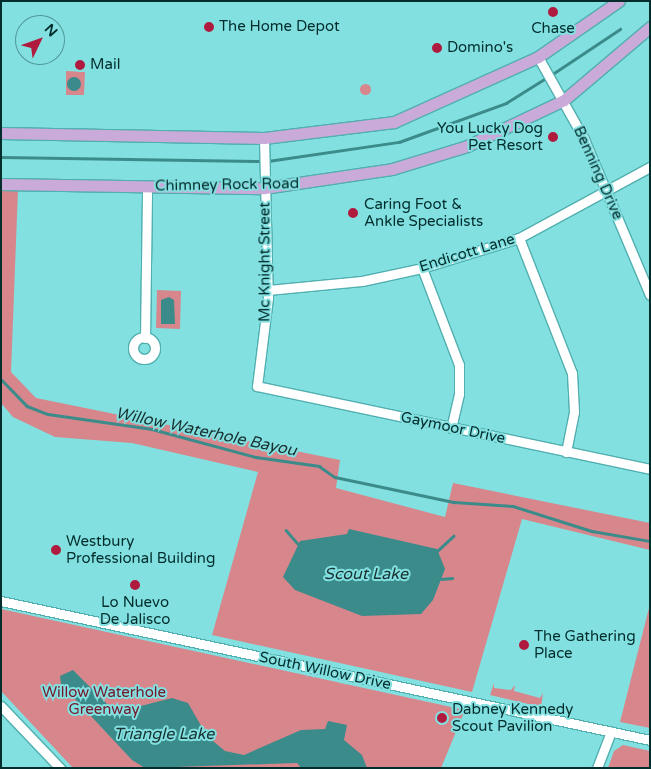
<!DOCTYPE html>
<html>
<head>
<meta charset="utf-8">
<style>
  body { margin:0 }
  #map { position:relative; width:651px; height:769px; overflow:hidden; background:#83e0e0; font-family:"Varela Round",sans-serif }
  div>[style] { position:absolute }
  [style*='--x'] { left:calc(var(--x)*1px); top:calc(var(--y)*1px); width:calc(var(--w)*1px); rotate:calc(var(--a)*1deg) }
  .green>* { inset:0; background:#d7868c }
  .round { border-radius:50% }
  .water>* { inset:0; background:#3c8b8b }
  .stream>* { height:2.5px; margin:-1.25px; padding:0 1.25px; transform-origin:1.25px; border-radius:1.25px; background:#3c8b8b }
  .roads { filter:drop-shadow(1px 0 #51afaf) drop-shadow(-1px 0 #51afaf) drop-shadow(0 1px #51afaf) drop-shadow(0 -1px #51afaf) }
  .minor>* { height:9px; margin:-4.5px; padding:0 4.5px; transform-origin:4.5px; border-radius:4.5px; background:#fff }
  .minor>.ring { margin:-4.5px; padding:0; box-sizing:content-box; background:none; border:9px solid #fff; border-radius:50% }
  .major>* { height:11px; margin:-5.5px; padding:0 5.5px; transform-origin:5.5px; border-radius:5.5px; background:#caaad8 }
  .dots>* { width:14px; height:14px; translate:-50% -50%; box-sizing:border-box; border:2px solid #83e0e0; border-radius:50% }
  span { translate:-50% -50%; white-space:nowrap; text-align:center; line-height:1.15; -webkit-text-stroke:4px #83e0e0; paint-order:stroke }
  .poi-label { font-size:15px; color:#022d2d }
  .left { translate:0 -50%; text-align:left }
  .right { translate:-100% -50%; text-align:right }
  .street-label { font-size:15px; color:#022d2d }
  .park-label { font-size:15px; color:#731629 }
  .water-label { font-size:16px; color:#183131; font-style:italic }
  .frame { position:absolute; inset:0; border:2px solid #022d2d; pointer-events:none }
  .north { position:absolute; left:15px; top:15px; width:50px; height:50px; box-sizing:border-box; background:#83e0e0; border:1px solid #4f9898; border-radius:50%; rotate:48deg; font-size:14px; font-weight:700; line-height:20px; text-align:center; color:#022d2d }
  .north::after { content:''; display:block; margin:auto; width:18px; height:22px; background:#af1b3e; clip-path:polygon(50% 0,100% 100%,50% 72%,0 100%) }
</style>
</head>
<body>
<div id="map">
  <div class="green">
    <div style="clip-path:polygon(66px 71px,85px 72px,84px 95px,66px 95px)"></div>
    <div class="round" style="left:359.5px;top:83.5px;width:11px;height:11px"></div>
    <div style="clip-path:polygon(1px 190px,18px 190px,11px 372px,36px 398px,340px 460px,336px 488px,445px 517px,453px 483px,650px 523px,650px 550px,522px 519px,472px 692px,212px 635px,258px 472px,132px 443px,55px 437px,13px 417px,1px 403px)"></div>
    <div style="clip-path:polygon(157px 290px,181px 291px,180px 329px,156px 328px)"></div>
    <div style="clip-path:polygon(650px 604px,650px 728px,620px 722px)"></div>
    <div style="clip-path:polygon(1px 609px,465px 710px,441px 768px,73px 768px,1px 691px)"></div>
    <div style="clip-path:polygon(494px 683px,494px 688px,511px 690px,515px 685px,514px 691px,540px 698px,543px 693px,541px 707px,490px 695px)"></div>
    <div style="clip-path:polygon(623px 745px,650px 751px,650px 768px,608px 768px,614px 751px)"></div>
  </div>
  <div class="water">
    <div class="round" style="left:67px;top:77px;width:14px;height:14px"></div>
    <div style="clip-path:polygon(169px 297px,174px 300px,175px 324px,161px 324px,161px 300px)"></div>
    <div style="clip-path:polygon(349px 529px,437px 549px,445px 569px,433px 600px,421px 614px,362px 616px,295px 590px,283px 577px,300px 541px,347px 534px)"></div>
    <div style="clip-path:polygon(73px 670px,108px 705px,125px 710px,172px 698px,188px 703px,207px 736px,225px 751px,244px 755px,301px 730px,325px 729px,328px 721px,347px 725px,344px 740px,362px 755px,367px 768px,301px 768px,297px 763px,145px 768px,132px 760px,61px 684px,60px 676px)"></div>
  </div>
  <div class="stream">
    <div style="--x:551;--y:75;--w:83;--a:-33.7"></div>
    <div style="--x:1;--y:157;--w:261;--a:0.9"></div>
    <div style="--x:268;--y:161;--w:132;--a:-8.3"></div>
    <div style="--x:399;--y:142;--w:114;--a:-20"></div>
    <div style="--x:506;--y:103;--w:47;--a:-32"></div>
    <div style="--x:1;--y:379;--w:37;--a:46"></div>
    <div style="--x:27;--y:406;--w:22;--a:21"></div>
    <div style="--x:48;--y:414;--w:105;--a:8.2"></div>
    <div style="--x:152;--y:429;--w:108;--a:15.1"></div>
    <div style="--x:256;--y:457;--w:64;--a:8.1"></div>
    <div style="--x:319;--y:466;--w:19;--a:35"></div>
    <div style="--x:335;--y:477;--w:122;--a:11.9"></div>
    <div style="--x:454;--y:502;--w:59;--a:3.9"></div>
    <div style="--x:513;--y:506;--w:83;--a:17.6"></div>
    <div style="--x:592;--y:531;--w:59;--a:9.8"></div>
    <div style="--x:286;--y:530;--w:18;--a:49"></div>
    <div style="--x:435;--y:553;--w:25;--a:-43"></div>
    <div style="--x:441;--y:579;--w:11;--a:-5"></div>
  </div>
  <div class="roads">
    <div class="minor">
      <div style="--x:538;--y:57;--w:94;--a:60.7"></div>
      <div style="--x:584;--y:139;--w:169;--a:67.1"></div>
      <div style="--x:264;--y:138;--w:160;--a:88.6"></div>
      <div style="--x:268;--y:298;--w:89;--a:97.1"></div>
      <div style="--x:257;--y:386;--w:402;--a:11.9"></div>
      <div style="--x:519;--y:238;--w:145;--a:68.6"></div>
      <div style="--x:572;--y:373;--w:39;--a:87"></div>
      <div style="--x:574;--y:412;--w:41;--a:101.3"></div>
      <div style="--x:422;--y:268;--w:104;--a:69.1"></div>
      <div style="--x:459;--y:365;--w:29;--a:90"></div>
      <div style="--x:459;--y:394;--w:35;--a:103"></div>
      <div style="--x:268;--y:290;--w:94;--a:-5.5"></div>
      <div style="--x:362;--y:281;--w:61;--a:-12.2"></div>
      <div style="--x:422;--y:268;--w:102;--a:-17.2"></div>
      <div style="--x:519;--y:238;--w:149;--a:-28.5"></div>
      <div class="ring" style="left:133px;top:337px;width:13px;height:13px"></div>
      <div style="--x:145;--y:338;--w:151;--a:-89.2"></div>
      <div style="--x:1;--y:601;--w:664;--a:12.09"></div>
      <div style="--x:1;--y:706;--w:86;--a:46.4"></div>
      <div style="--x:597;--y:768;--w:39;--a:-69"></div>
    </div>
    <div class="major">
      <div style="--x:1;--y:133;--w:263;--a:1.1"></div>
      <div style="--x:264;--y:138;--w:131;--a:-7"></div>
      <div style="--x:394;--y:122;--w:158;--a:-24.3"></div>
      <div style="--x:538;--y:57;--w:98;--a:-34.7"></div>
      <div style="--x:1;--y:184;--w:263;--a:0.9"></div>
      <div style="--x:264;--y:188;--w:129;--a:-8.4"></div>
      <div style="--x:392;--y:169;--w:78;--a:-17"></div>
      <div style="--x:467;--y:146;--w:107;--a:-25.4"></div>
      <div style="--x:564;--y:100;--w:113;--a:-40.3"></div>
    </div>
  </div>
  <div class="dots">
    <div style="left:553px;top:12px;background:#af1b3e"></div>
    <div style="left:209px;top:27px;background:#af1b3e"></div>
    <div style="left:437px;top:48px;background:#af1b3e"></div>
    <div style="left:80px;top:65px;background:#af1b3e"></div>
    <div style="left:553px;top:137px;background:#af1b3e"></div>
    <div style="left:353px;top:213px;background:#af1b3e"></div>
    <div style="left:56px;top:550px;background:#af1b3e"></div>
    <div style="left:135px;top:585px;background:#af1b3e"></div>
    <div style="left:524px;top:645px;background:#af1b3e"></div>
    <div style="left:442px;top:718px;background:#af1b3e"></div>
  </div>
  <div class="poi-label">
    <span class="left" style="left:219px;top:27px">The Home Depot</span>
    <span style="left:553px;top:29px">Chase</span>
    <span class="left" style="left:447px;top:48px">Domino's</span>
    <span class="left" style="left:90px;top:65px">Mail</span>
    <span class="right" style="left:543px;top:137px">You Lucky Dog<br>Pet Resort</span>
    <span class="left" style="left:364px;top:213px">Caring Foot &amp;<br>Ankle Specialists</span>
    <span class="left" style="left:66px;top:550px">Westbury<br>Professional Building</span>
    <span style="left:135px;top:611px">Lo Nuevo<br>De Jalisco</span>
    <span class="left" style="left:534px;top:645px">The Gathering<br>Place</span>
    <span class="left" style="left:452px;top:718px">Dabney Kennedy<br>Scout Pavilion</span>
  </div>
  <div class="street-label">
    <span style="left:598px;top:173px;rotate:66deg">Benning Drive</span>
    <span style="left:227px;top:185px;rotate:-1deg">Chimney Rock Road</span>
    <span style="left:467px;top:253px;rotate:-17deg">Endicott Lane</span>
    <span style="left:265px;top:262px;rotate:-90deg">Mc Knight Street</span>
    <span style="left:453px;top:428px;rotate:12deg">Gaymoor Drive</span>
    <span style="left:325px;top:671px;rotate:12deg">South Willow Drive</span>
  </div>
  <div class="park-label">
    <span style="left:104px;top:701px">Willow Waterhole<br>Greenway</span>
  </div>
  <div class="water-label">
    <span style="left:206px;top:432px;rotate:12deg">Willow Waterhole Bayou</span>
    <span style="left:366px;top:574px">Scout Lake</span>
    <span style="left:164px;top:734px">Triangle Lake</span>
  </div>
  <div class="frame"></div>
  <div class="north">N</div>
</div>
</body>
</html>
